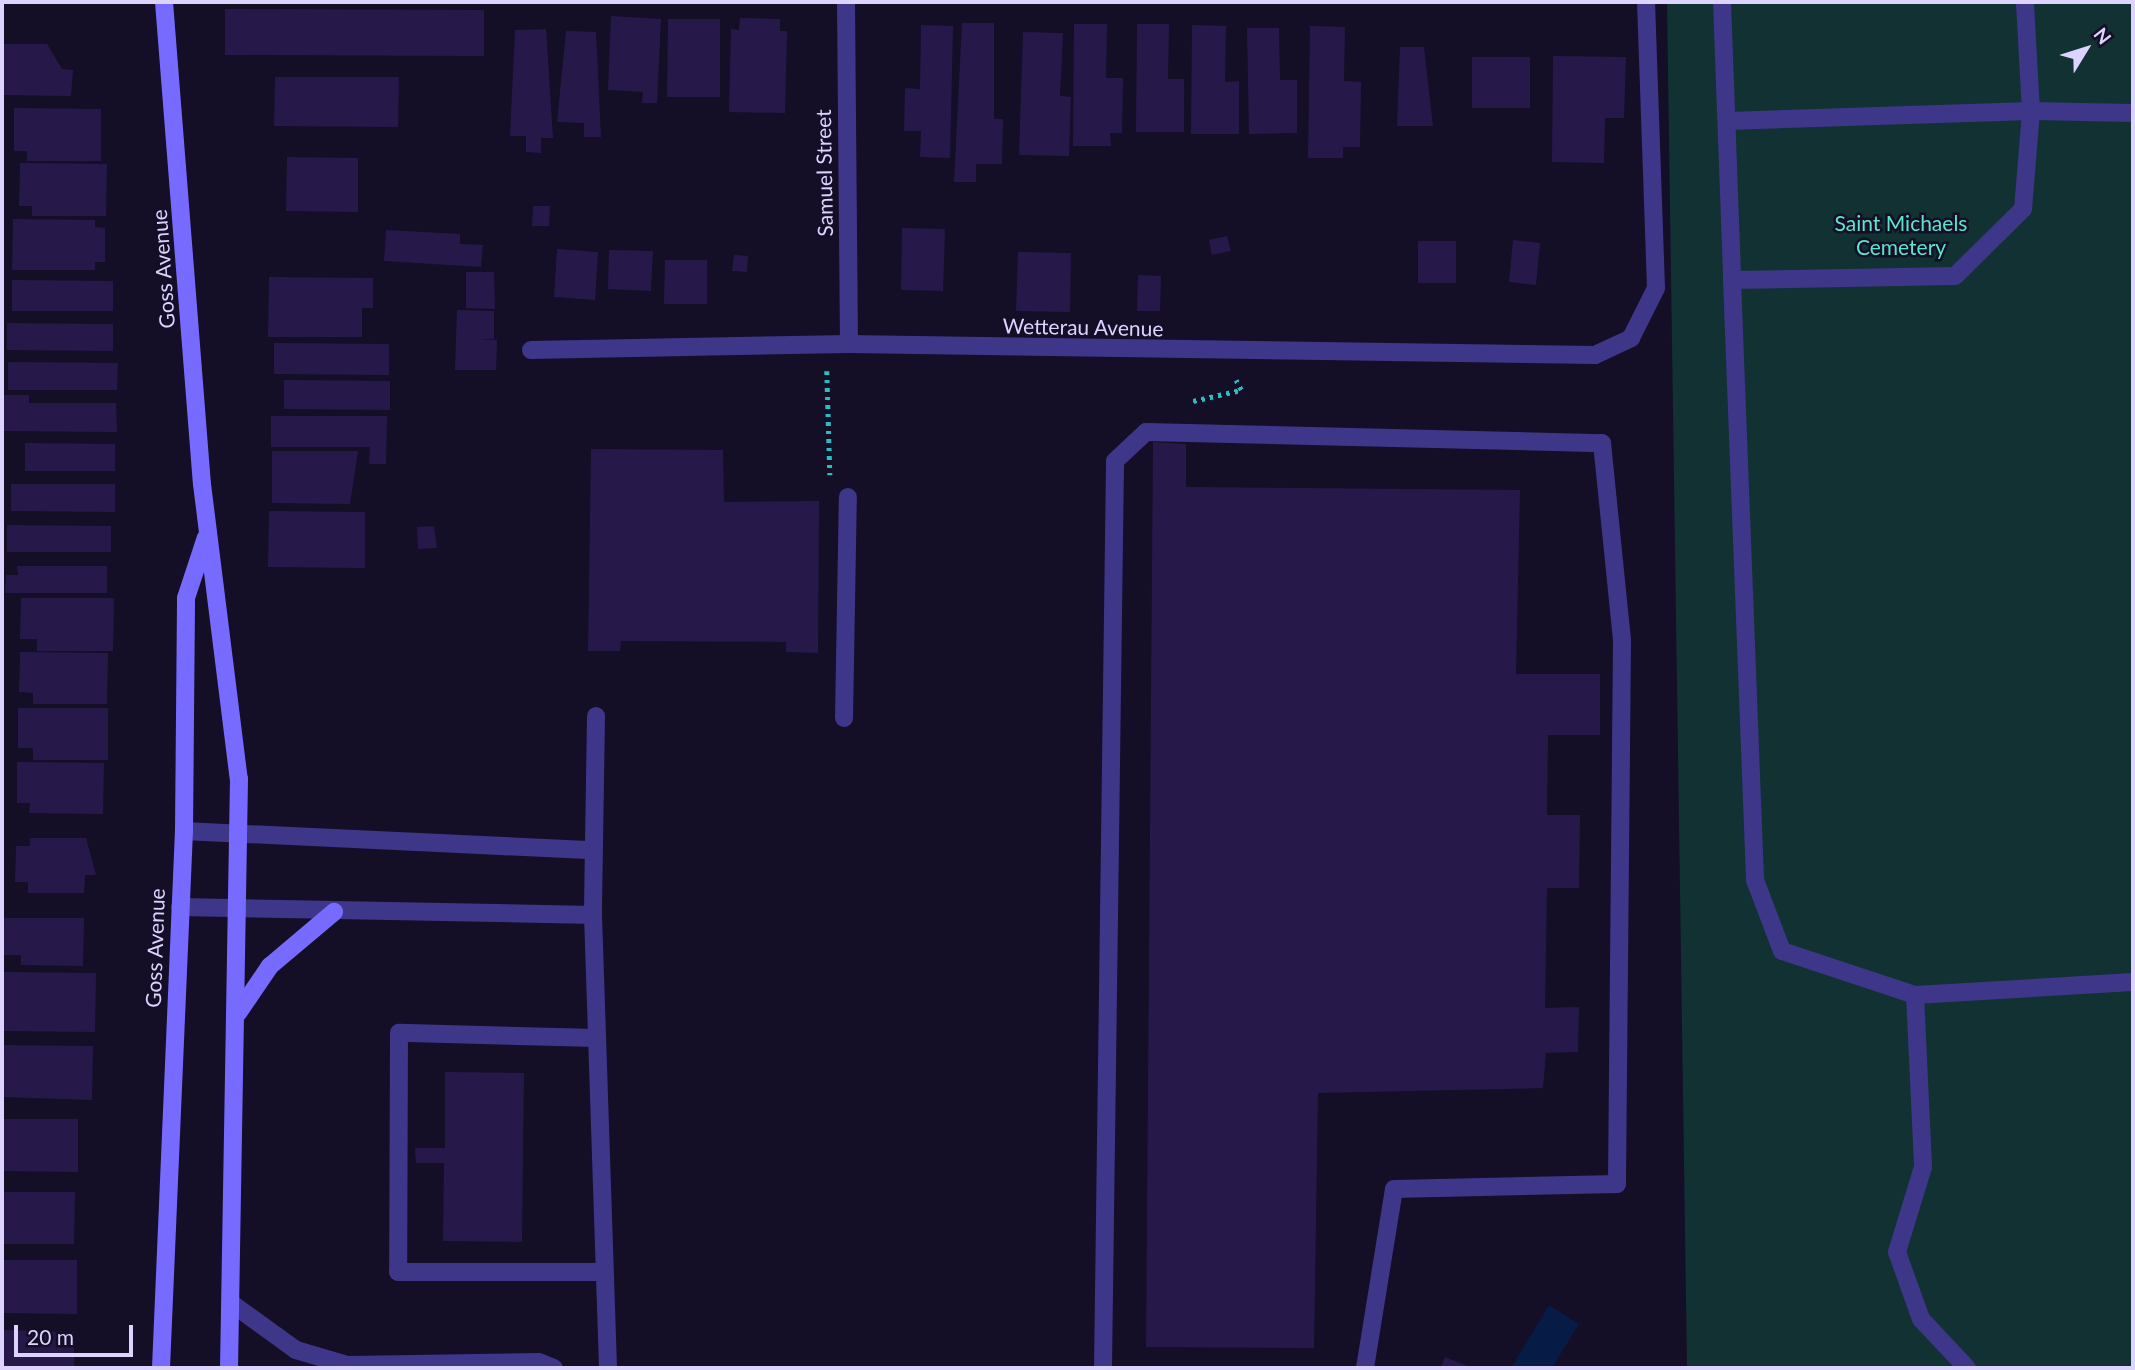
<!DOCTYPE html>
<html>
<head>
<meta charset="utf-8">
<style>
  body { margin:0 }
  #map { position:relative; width:2135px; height:1370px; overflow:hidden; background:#140e27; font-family:Lato,sans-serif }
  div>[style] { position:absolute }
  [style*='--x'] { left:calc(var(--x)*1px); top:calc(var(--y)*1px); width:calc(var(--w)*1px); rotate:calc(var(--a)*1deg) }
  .green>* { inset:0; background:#113132 }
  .water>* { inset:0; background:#071b47 }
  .building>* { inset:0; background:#26194a }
  .path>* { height:4.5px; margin-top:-2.25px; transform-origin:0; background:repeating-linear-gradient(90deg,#28bfbf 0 3.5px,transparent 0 8.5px) }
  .service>* { height:18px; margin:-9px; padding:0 9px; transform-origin:9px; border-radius:9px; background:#3e3689 }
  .minor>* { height:18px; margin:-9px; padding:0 9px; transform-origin:9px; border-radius:9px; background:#3e3689 }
  .secondary>* { height:18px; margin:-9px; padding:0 9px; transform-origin:9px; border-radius:9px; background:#776bff }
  span { translate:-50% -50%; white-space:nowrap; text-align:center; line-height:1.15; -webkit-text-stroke:5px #140e27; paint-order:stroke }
  .street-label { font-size:21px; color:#dcd4ff }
  .park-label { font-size:21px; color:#59e7cb }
  .frame { position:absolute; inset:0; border:4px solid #dcd4ff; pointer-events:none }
  .north { position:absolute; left:2051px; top:14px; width:70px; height:70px; -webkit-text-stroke:5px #140e27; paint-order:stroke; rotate:52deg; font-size:19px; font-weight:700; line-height:28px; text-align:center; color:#dcd4ff }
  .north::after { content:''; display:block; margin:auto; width:24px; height:32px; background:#dcd4ff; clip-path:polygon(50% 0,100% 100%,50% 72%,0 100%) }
  .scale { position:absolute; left:14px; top:1325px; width:119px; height:32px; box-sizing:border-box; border:4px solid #dcd4ff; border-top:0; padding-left:9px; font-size:21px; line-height:24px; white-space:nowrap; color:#dcd4ff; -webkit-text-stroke:5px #140e27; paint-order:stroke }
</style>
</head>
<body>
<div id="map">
  <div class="green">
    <div style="clip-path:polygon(1667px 2px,2133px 2px,2133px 1368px,1687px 1368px)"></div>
  </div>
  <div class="water">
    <div style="clip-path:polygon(1549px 1305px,1579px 1324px,1552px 1368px,1511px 1368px)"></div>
  </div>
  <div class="building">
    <div style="clip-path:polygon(225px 9px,484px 10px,484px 56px,225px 55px)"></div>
    <div style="clip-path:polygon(611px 16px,661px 19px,657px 103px,642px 103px,643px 92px,608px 90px)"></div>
    <div style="clip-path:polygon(740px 18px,780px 19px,780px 31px,787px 31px,785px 113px,729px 112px,731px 29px,739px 30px)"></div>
    <div style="clip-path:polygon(668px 19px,720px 19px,720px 97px,667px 97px)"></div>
    <div style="clip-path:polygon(962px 23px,994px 23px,994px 119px,1003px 119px,1002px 164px,976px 164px,976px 182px,954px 182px)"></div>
    <div style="clip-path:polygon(1074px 24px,1107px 24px,1106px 78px,1123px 78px,1122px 133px,1110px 133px,1111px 146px,1073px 146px)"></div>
    <div style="clip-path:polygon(1137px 24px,1169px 24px,1168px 79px,1184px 79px,1184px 132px,1136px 132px)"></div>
    <div style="clip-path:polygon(921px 25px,953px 26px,950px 158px,920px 157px,921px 131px,904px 131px,905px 88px,920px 89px)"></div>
    <div style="clip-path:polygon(1192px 25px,1226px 26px,1225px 82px,1239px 81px,1239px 134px,1191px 134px)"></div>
    <div style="clip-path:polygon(1310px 26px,1345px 27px,1344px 81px,1361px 82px,1360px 147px,1343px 147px,1343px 158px,1308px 158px)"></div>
    <div style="clip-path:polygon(1247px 28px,1279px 28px,1280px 80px,1297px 80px,1297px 133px,1249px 134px)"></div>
    <div style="clip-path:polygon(546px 29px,553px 138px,541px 138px,541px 153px,526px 152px,526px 136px,510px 136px,515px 30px)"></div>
    <div style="clip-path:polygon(566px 31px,596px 32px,601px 137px,584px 137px,584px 123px,557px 122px)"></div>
    <div style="clip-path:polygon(1023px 32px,1063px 33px,1060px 96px,1071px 97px,1069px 156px,1019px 155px)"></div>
    <div style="clip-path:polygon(2px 44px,47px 44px,62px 69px,73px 70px,71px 96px,2px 95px)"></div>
    <div style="clip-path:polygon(1400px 47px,1424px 47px,1433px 126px,1397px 126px)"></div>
    <div style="clip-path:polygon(1553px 56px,1626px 57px,1624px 118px,1605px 118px,1604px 163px,1552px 162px)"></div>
    <div style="clip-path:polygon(1472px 57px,1530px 57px,1530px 108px,1472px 108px)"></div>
    <div style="clip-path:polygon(275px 77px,399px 77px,398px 127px,274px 126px)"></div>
    <div style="clip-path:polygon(14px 108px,101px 109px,101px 161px,27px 161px,27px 151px,14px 151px)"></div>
    <div style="clip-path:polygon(287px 157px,358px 158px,358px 212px,286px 211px)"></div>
    <div style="clip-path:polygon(20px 163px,107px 164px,106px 216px,32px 216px,32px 206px,19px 206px)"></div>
    <div style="clip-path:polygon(533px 206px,550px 206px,549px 226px,532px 226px)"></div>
    <div style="clip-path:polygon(13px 219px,95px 220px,95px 227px,105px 228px,105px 262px,95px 262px,95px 270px,12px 270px)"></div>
    <div style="clip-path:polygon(902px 228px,945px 229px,943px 291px,901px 290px)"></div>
    <div style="clip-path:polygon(386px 230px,460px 234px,460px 244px,483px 245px,481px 267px,384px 261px)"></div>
    <div style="clip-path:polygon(1227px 236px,1231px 251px,1212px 255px,1209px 240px)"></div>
    <div style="clip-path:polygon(1513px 240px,1540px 243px,1536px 285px,1509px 282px)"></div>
    <div style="clip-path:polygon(1418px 241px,1456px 241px,1456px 283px,1418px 283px)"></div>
    <div style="clip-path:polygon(557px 249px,598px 252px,595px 300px,554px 297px)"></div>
    <div style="clip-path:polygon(609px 250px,653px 251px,651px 291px,608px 289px)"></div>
    <div style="clip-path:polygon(1018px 252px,1071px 253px,1070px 312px,1016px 311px)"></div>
    <div style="clip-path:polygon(734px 255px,748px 256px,747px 272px,732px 271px)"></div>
    <div style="clip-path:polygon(665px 260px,707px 260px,707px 304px,664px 304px)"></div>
    <div style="clip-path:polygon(466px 272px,494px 272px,495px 309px,466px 308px)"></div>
    <div style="clip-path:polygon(1138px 275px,1161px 276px,1160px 311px,1137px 311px)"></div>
    <div style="clip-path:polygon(269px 277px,373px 278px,373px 308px,362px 308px,362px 337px,268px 337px)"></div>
    <div style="clip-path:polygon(12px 280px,113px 281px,113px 311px,12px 311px)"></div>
    <div style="clip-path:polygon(457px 310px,494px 311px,494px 339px,480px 340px,497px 340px,496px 370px,455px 370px)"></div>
    <div style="clip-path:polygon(7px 323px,113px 324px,113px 351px,7px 350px)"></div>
    <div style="clip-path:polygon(274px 343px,389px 344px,389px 375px,274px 374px)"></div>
    <div style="clip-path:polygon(8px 362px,118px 363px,117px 390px,8px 390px)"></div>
    <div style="clip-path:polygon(284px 380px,390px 381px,390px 410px,284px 409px)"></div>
    <div style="clip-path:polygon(2px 395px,29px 395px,29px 403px,116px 403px,117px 432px,2px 431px)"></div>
    <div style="clip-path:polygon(271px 416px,387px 416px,386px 464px,369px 464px,370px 447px,271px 447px)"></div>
    <div style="clip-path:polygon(1153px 442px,1186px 444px,1186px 487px,1520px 490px,1516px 674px,1600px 674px,1600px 735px,1548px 735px,1547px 815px,1580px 815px,1579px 888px,1547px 888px,1545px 1008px,1579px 1007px,1578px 1052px,1546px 1053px,1543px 1088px,1318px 1093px,1314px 1348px,1146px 1347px)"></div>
    <div style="clip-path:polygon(25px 443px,115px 444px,115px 471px,25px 471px)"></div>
    <div style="clip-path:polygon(591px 449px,723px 450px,724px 502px,819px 501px,818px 653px,786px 652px,786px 642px,621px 641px,620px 651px,588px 651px)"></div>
    <div style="clip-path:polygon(272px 451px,358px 451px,350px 504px,272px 503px)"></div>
    <div style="clip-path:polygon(11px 484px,115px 484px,115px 512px,11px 511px)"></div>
    <div style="clip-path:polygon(269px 511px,365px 512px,365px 568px,268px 567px)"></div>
    <div style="clip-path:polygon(7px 525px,111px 526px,111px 552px,7px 552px)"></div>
    <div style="clip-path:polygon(434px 526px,437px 548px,418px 549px,417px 527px)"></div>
    <div style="clip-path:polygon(17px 566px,107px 566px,107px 593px,5px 593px,6px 575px,18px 575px)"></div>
    <div style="clip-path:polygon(21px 598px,114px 598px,113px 651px,37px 651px,37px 639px,20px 639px)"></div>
    <div style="clip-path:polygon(20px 652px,108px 653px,107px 704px,33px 704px,33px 693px,19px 692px)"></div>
    <div style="clip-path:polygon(18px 708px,108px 708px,108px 760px,33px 760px,33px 748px,18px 748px)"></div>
    <div style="clip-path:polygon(17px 762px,104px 763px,103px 814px,29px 813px,30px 803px,17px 803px)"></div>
    <div style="clip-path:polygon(30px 838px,86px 838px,96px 875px,85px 875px,84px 893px,28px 893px,28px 882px,15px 882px,16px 846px,30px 846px)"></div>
    <div style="clip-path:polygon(4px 918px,84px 918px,83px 966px,21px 965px,21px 955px,4px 955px)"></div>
    <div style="clip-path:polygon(3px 972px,96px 973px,95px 1032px,2px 1031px)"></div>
    <div style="clip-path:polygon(2px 1045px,93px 1046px,92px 1100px,2px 1097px)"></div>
    <div style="clip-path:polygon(445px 1072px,524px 1073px,522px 1242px,443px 1241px,444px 1163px,416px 1163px,415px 1148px,445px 1148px)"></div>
    <div style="clip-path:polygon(2px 1119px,78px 1119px,78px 1172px,2px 1171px)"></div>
    <div style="clip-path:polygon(2px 1192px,75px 1192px,74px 1244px,2px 1244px)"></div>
    <div style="clip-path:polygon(2px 1260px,77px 1260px,77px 1314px,2px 1313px)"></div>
    <div style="clip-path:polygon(2px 1330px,74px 1332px,74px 1368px,2px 1368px)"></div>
    <div style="clip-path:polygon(1445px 1357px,1472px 1368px,1441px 1368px)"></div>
  </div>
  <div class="path">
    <div style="--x:827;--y:371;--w:104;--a:88.3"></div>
    <div style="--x:1193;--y:401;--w:49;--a:-12.9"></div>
    <div style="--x:1241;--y:390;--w:11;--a:-117"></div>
  </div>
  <div class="service">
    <div style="--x:1722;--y:2;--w:278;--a:87.9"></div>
    <div style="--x:1732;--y:280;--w:223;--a:-1"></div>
    <div style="--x:1955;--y:276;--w:95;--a:-44.6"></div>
    <div style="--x:2023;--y:209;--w:98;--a:-85.3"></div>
    <div style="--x:2031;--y:111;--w:102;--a:1.1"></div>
    <div style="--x:1727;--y:121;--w:304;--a:-1.9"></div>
    <div style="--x:2031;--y:111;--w:109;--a:-93.2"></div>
    <div style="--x:1732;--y:280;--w:600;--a:87.8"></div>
    <div style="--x:1755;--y:880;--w:76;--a:69.2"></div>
    <div style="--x:1782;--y:951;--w:140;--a:18.3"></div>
    <div style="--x:1915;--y:995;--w:218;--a:-3.4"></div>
    <div style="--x:1631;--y:338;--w:56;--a:-63.4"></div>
    <div style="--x:1656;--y:288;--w:286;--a:-92"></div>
    <div style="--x:596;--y:716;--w:199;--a:90.9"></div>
    <div style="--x:593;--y:915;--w:453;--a:88.1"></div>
    <div style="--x:844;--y:718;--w:221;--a:-89"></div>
    <div style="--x:184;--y:831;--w:409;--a:2.7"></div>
    <div style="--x:180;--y:907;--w:413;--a:1.1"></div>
    <div style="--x:1915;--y:995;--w:172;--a:87.3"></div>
    <div style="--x:1923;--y:1167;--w:89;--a:107"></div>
    <div style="--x:1897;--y:1252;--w:71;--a:70.3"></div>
    <div style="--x:1921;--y:1319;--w:67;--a:46.8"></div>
    <div style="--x:596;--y:1038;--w:197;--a:-178.5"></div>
    <div style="--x:399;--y:1033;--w:239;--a:90.2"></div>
    <div style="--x:398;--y:1272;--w:206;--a:0"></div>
    <div style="--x:1103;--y:1368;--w:907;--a:-89.24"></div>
    <div style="--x:1115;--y:461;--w:42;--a:-43.1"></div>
    <div style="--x:1146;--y:432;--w:456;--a:1.4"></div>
    <div style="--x:1602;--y:443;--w:199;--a:84.2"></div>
    <div style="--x:1622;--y:641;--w:543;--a:90.53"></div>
    <div style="--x:1617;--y:1184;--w:223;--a:178.7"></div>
    <div style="--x:1394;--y:1189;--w:181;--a:99.2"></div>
  </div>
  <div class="minor">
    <div style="--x:846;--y:2;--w:342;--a:89.5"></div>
    <div style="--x:531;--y:350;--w:318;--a:-1.1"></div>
    <div style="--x:849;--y:344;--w:746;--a:0.84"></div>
    <div style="--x:1595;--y:355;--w:40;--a:-25"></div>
    <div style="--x:231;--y:1303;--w:80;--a:35.9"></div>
    <div style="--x:296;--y:1350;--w:53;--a:16.4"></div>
    <div style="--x:347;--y:1365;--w:192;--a:-0.9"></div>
    <div style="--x:539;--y:1362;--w:16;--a:22"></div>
  </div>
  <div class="secondary">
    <div style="--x:164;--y:2;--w:483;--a:85.5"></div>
    <div style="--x:202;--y:484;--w:297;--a:82.9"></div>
    <div style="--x:239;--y:779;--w:589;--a:90.97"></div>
    <div style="--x:238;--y:1013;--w:57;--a:-55.8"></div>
    <div style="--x:270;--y:966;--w:84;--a:-40.2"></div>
    <div style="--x:161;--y:1368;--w:537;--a:-87.55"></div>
    <div style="--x:184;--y:831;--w:233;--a:-89.5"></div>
    <div style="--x:186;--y:598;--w:64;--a:-71.8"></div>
  </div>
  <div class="street-label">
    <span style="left:824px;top:173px;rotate:-91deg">Samuel Street</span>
    <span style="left:163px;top:269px;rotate:-94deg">Goss Avenue</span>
    <span style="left:1083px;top:327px;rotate:1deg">Wetterau Avenue</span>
    <span style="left:155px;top:948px;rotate:-88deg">Goss Avenue</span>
  </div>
  <div class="park-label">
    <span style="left:1901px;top:235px">Saint Michaels<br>Cemetery</span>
  </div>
  <div class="frame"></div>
  <div class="north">N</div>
  <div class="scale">20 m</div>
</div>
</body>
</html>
